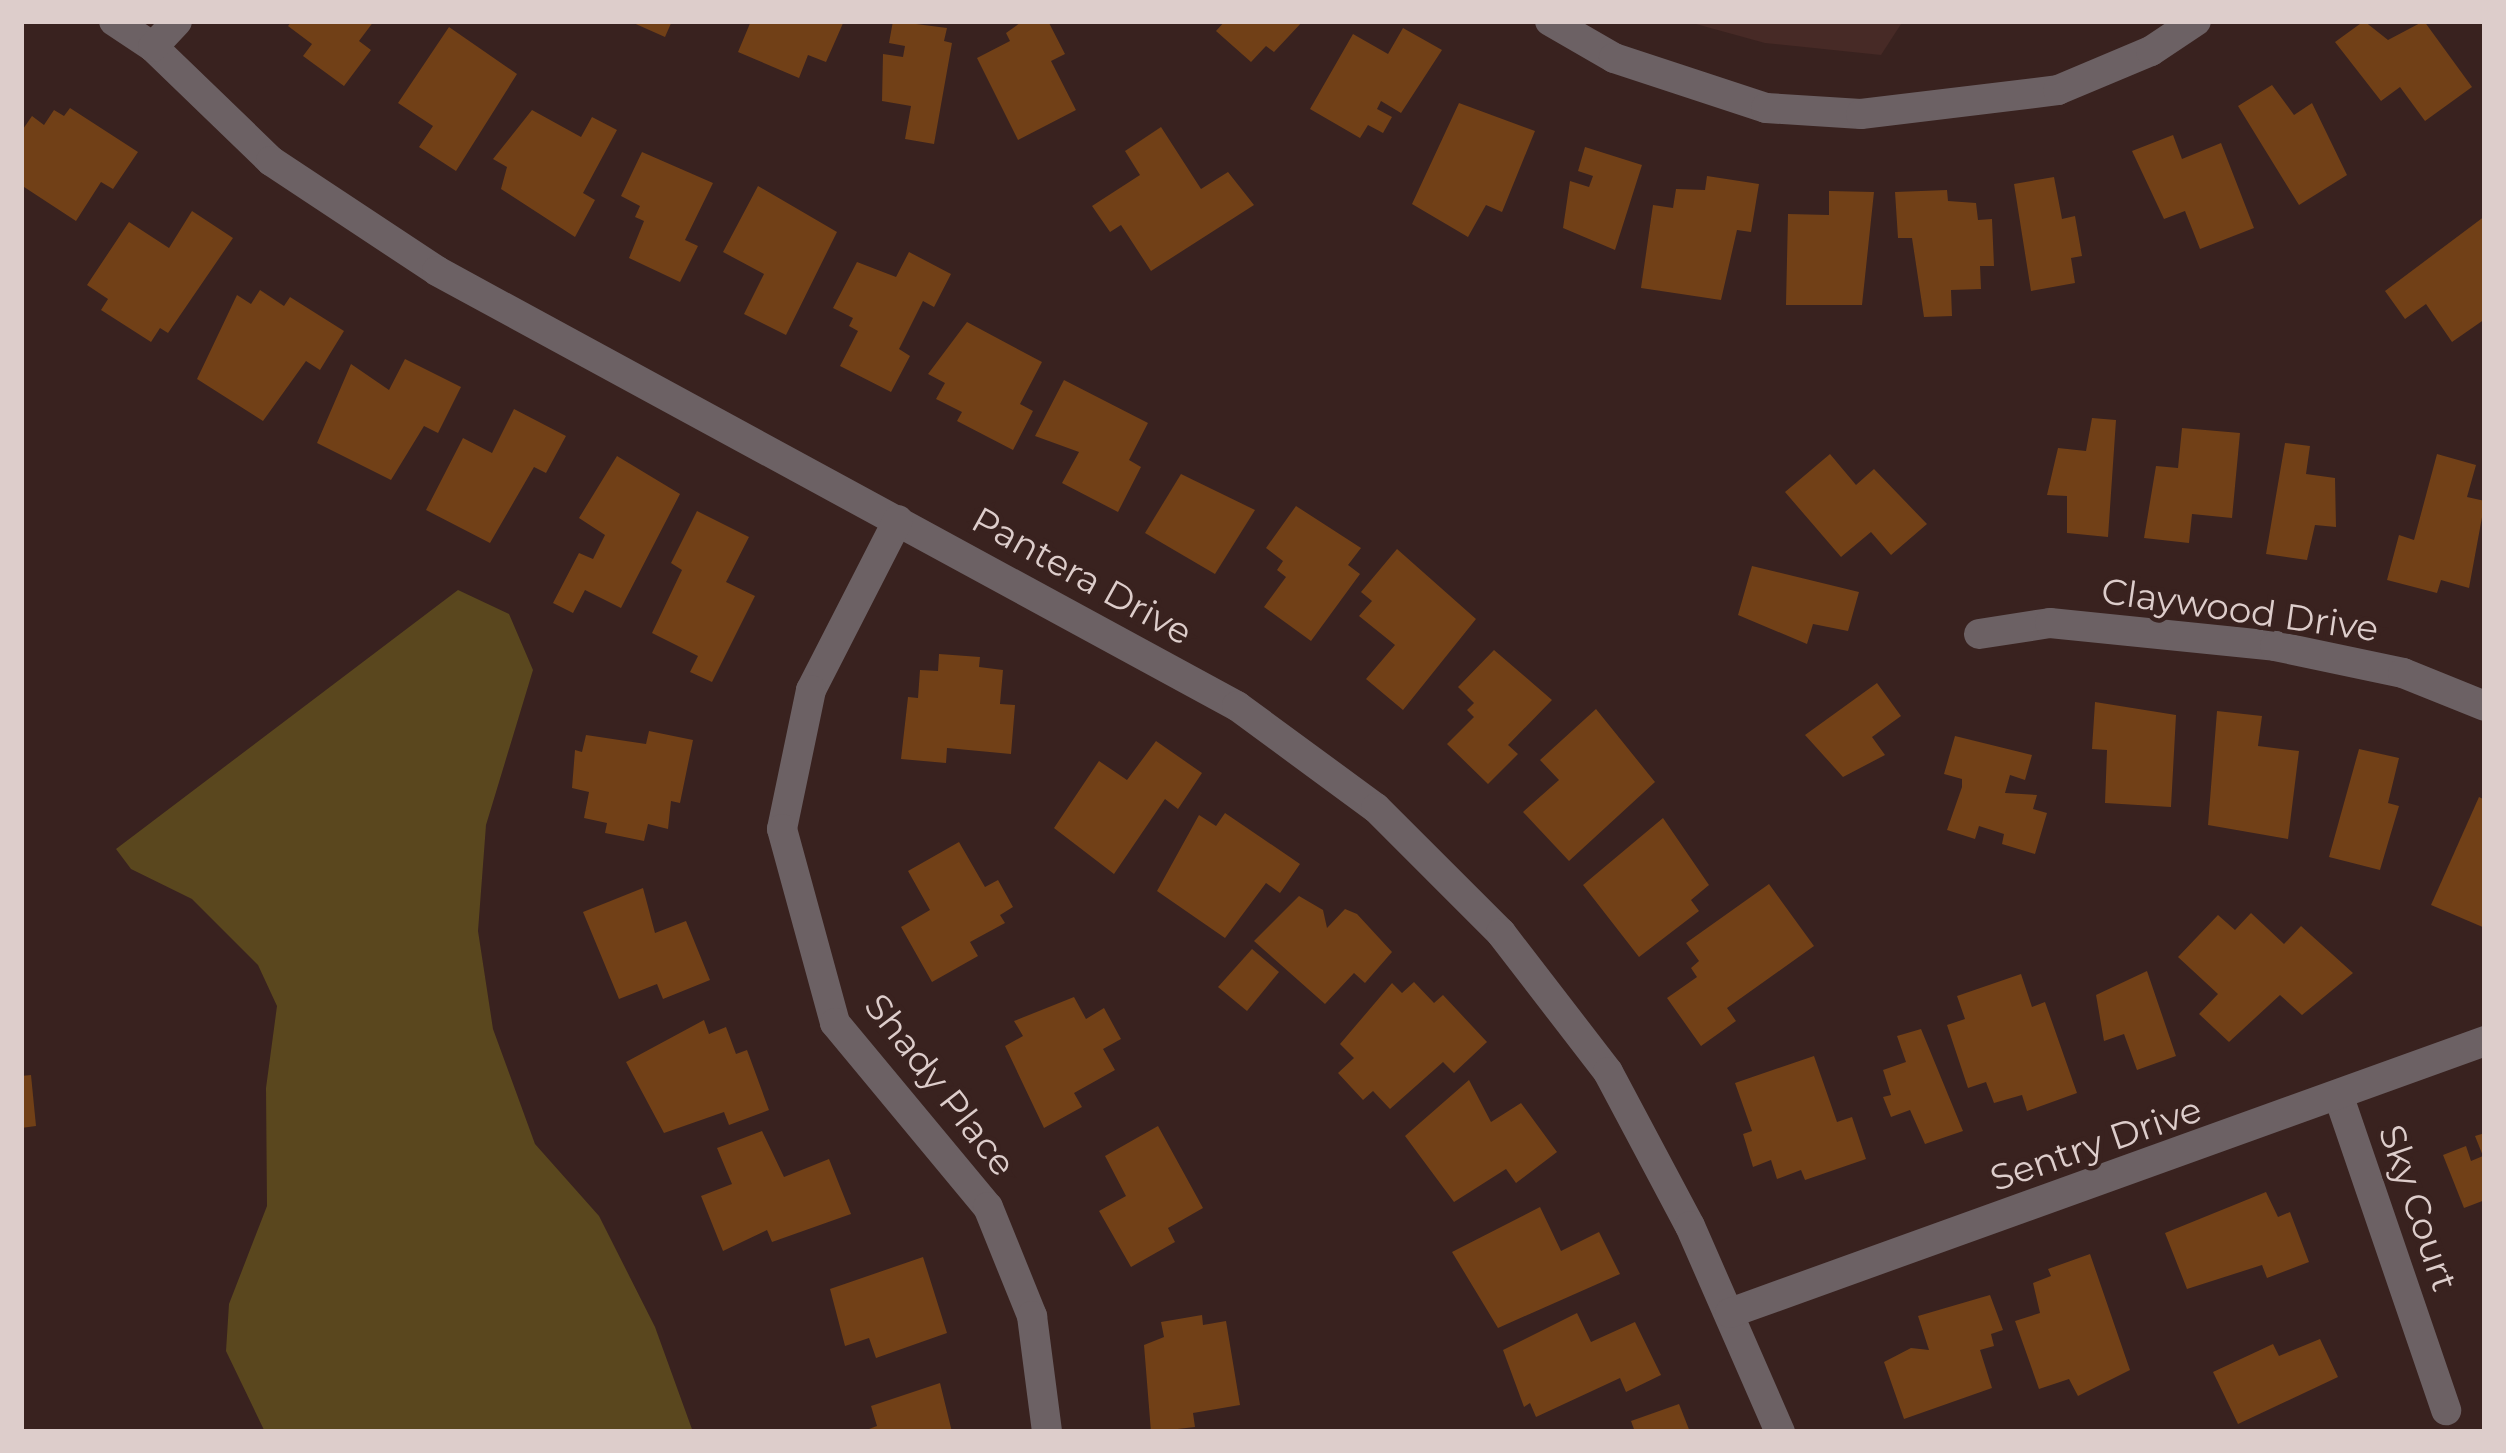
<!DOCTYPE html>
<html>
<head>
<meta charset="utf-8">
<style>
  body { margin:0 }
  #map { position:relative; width:2506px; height:1453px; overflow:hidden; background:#39221f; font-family:Montserrat,sans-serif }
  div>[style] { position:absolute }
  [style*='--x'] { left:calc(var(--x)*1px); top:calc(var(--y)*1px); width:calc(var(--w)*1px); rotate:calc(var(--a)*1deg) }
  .built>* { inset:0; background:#472a26 }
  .green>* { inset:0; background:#5a471e }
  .building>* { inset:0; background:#714017 }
  .minor>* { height:30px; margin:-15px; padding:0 15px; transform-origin:15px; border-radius:15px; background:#6c6164 }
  span { translate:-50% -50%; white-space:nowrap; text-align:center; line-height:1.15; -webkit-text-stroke:9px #39221f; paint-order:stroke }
  .street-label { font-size:36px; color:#ddcdcb }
  .frame { position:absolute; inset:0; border:24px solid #ddcdcb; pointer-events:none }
</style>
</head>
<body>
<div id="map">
  <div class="built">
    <div style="clip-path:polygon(1685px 21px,1903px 21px,1881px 55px,1765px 43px)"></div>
  </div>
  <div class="green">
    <div style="clip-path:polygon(458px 590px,509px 614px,533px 670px,486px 825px,478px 931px,493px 1029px,535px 1144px,599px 1216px,655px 1327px,693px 1432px,265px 1432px,226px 1351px,229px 1304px,267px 1206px,266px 1088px,277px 1006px,258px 965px,192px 899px,131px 869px,116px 849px)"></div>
  </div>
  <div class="building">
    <div style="clip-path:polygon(292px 21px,374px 21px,359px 41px,371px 50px,344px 86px,303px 56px,312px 44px,288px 26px)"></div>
    <div style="clip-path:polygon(629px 21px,672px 21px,665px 37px)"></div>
    <div style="clip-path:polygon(751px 21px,844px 21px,826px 62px,808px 55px,799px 78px,738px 52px)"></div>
    <div style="clip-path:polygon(893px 21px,947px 28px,944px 41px,952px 43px,934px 144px,905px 139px,911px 106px,882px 101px,883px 54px,903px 57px,905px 46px,889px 43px)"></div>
    <div style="clip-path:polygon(1048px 21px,1065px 54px,1051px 61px,1076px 110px,1018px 140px,977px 58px,1010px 41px,1006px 33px,1020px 23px)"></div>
    <div style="clip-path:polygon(1225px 21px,1303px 21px,1274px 52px,1266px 46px,1251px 62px,1216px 31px)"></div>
    <div style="clip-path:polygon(2364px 21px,2388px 40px,2424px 21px,2472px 87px,2425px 121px,2400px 87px,2381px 101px,2335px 42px)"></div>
    <div style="clip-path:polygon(449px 27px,517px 74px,456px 171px,419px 147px,433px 126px,398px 103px)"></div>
    <div style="clip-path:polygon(1403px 28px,1442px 50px,1401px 113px,1381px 101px,1377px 109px,1392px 117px,1383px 133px,1368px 125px,1360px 138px,1310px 109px,1353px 34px,1388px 54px)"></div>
    <div style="clip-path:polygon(2272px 85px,2294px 115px,2312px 103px,2347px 175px,2299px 205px,2238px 106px)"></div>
    <div style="clip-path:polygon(1459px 103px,1535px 131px,1502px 212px,1486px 205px,1468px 237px,1412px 204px)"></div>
    <div style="clip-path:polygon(70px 108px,138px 152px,113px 189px,101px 182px,76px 221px,21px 185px,21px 132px,32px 116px,44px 125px,54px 110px,64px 116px)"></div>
    <div style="clip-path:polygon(532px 110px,581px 137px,592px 117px,617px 130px,583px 193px,595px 200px,575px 237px,501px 189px,507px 167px,493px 159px)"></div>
    <div style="clip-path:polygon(1161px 127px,1201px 189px,1228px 172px,1254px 205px,1151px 271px,1121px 225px,1110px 232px,1092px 206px,1140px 175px,1125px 151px)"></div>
    <div style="clip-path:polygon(2173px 135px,2182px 159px,2221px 143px,2254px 228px,2200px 249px,2185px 211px,2164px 219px,2132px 151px)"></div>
    <div style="clip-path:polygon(1585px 147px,1642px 165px,1615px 250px,1563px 228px,1570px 181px,1589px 187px,1593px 176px,1578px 171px)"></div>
    <div style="clip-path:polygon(642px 152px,713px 183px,685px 240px,698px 246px,680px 282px,629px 258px,644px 221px,635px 217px,640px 206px,621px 196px)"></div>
    <div style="clip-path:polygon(1707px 176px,1759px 184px,1751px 232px,1737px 230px,1721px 300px,1641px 288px,1653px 205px,1673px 208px,1676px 189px,1705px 190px)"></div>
    <div style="clip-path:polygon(2054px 177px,2062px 219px,2075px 216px,2082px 256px,2071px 258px,2075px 283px,2031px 291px,2014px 184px)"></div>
    <div style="clip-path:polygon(758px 186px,837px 232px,786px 335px,744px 314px,764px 274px,723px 252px)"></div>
    <div style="clip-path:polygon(1947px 190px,1948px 201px,1976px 203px,1978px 220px,1992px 219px,1994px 266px,1980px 266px,1981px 289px,1951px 290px,1952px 316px,1924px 317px,1912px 238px,1898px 238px,1895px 192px)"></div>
    <div style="clip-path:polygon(1829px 191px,1874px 192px,1862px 305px,1786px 305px,1788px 214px,1829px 215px)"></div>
    <div style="clip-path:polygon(192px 211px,233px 238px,168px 333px,160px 328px,151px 342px,101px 310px,108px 299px,87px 285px,129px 222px,169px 248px)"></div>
    <div style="clip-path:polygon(2485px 216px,2485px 319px,2452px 342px,2426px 304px,2405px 319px,2385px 291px)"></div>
    <div style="clip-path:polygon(909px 252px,951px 274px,934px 307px,923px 301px,899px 349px,910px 356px,891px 392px,840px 366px,858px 331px,849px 326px,853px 318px,833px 308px,857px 262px,896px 277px)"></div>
    <div style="clip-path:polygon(260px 290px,284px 306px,290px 297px,344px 331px,320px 370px,306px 361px,263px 421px,197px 379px,237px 295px,251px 304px)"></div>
    <div style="clip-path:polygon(967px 322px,1042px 362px,1020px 404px,1033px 411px,1013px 450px,957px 421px,962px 412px,936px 399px,945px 383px,928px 374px)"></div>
    <div style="clip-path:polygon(405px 359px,461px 387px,438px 433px,424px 426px,391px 480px,317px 443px,351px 364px,389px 390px)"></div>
    <div style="clip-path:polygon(1064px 380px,1148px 423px,1129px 460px,1141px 467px,1118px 512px,1062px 483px,1079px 452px,1035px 436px)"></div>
    <div style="clip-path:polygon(514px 409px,566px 436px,546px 473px,534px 467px,490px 543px,426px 510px,463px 438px,492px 453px)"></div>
    <div style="clip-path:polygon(2092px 418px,2116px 420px,2108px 537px,2067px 533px,2067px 496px,2047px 495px,2058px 448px,2086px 451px)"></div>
    <div style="clip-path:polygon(2182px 428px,2240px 433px,2232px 518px,2192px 514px,2189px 543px,2144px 538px,2156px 466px,2178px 468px)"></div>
    <div style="clip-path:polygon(2285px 443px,2310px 446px,2306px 474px,2335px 478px,2336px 527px,2315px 525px,2307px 560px,2266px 554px)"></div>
    <div style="clip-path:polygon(1830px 454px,1856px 485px,1874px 469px,1927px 524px,1891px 555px,1871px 532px,1841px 557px,1785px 492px)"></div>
    <div style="clip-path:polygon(2437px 454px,2476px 465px,2467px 497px,2485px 501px,2469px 588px,2441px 580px,2437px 593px,2387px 580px,2399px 535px,2414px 540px)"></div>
    <div style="clip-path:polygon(617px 456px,680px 494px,621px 608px,585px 590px,573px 613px,553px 603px,579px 553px,593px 559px,605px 535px,579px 518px)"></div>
    <div style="clip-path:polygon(1181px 474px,1255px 510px,1215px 574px,1145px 533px)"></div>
    <div style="clip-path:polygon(1296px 506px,1361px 548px,1348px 565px,1360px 574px,1311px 641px,1264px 607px,1286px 577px,1277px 570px,1283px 561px,1266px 548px)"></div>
    <div style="clip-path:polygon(697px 511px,749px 537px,726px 582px,755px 596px,712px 682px,690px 672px,698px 656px,652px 633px,682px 570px,671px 563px)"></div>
    <div style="clip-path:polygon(1397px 549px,1476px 619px,1403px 710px,1366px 679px,1395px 645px,1359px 616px,1372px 601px,1361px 592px)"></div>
    <div style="clip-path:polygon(1752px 566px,1859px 592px,1848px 631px,1813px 624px,1807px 644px,1738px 615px)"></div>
    <div style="clip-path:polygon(1494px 650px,1552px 700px,1508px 745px,1518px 754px,1488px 784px,1447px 744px,1474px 717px,1467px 710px,1474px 703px,1458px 687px)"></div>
    <div style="clip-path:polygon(939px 654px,980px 657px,979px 667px,1003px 670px,1000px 704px,1015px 705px,1011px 754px,947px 748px,946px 763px,901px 759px,908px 697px,918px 698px,920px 670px,938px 671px)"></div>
    <div style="clip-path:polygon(1877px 683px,1901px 716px,1872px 737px,1885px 755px,1843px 777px,1805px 735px)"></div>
    <div style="clip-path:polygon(2095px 702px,2176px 715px,2171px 807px,2105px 803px,2107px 750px,2092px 749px)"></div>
    <div style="clip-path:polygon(1596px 709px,1655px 782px,1569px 861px,1523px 812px,1559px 780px,1540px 760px)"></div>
    <div style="clip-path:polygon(2217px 711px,2262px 716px,2258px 746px,2299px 751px,2288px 839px,2208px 825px)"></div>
    <div style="clip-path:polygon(649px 731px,693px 740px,680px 803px,671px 801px,668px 829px,648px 824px,644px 841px,605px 833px,607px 823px,584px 818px,589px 792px,572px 788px,575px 750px,582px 752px,586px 735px,646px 744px)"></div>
    <div style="clip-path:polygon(1955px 736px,2032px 755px,2025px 780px,2010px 775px,2005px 793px,2037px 795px,2033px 809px,2047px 813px,2035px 854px,2002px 844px,2004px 834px,1979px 826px,1975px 839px,1947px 830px,1962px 787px,1962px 779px,1944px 774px)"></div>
    <div style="clip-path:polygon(1156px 741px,1202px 773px,1178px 809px,1165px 799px,1114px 874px,1054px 828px,1099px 761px,1127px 780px)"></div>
    <div style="clip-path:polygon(2359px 749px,2399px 758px,2388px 803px,2399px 806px,2380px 870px,2329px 857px)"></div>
    <div style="clip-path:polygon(2479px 797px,2485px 800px,2485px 928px,2431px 905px)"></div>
    <div style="clip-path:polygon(1225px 813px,1300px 864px,1280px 893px,1266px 883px,1225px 938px,1157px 891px,1199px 815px,1216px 826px)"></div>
    <div style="clip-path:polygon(1663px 818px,1709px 885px,1691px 900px,1699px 911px,1639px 957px,1583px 885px)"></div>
    <div style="clip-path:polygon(959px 842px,985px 887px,998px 880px,1013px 907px,1000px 915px,1005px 923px,970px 942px,978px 956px,932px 982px,901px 927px,930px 910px,908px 871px)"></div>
    <div style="clip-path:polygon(1769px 884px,1814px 946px,1727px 1008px,1736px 1021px,1701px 1046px,1667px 998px,1697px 977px,1691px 968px,1699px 961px,1686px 943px)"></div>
    <div style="clip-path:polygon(643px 888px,655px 933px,686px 921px,710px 980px,663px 999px,657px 984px,619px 999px,583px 912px)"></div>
    <div style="clip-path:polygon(1299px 896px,1323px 910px,1327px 928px,1345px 909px,1357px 914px,1392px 952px,1365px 983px,1354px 973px,1325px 1004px,1254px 941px)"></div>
    <div style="clip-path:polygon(2251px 913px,2284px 944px,2301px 926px,2353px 973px,2302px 1015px,2280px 995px,2229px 1042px,2199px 1014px,2218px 994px,2178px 957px,2218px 915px,2235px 930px)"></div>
    <div style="clip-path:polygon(1252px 949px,1279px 972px,1247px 1011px,1218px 987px)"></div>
    <div style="clip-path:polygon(2147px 971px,2176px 1056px,2137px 1070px,2124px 1034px,2104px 1041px,2096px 995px)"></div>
    <div style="clip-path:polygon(2021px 974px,2032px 1007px,2045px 1002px,2077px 1093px,2027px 1111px,2022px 1095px,1994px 1103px,1986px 1082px,1968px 1088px,1947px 1025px,1965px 1019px,1957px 996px)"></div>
    <div style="clip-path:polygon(1414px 982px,1434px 1003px,1443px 995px,1487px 1042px,1454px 1073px,1443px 1062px,1390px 1109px,1373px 1091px,1363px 1100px,1338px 1073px,1354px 1058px,1340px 1044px,1392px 983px,1402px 993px)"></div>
    <div style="clip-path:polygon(1074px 997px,1086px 1019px,1104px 1008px,1121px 1039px,1103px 1049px,1115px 1070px,1074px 1093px,1082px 1107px,1044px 1128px,1005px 1046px,1023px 1036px,1014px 1021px)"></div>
    <div style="clip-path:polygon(704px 1020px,709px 1034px,726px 1027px,736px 1054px,747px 1050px,769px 1110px,729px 1125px,724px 1112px,664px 1133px,626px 1062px)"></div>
    <div style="clip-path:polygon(1921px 1029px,1963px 1131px,1925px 1144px,1910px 1110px,1891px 1117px,1883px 1097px,1891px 1095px,1883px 1070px,1906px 1062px,1897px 1036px)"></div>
    <div style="clip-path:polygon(1814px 1056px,1837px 1122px,1852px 1117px,1866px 1159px,1805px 1180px,1801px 1170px,1777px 1179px,1771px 1160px,1753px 1167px,1743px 1134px,1752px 1131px,1735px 1083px)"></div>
    <div style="clip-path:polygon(31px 1075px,36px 1126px,21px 1128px,21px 1076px)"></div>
    <div style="clip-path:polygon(1469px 1080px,1491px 1122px,1521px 1103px,1557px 1152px,1516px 1183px,1506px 1169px,1454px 1202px,1405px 1136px)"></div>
    <div style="clip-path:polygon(1158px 1126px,1203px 1208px,1168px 1228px,1175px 1242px,1131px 1267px,1099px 1211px,1126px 1196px,1105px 1156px)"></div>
    <div style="clip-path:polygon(762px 1131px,784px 1177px,829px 1159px,851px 1214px,772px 1242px,767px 1230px,723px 1251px,701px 1196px,732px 1184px,717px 1148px)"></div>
    <div style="clip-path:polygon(2485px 1133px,2485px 1200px,2464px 1208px,2443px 1155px,2466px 1146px,2471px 1161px,2483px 1156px,2475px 1136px)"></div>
    <div style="clip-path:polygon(2266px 1192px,2278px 1217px,2290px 1212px,2309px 1262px,2267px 1278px,2262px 1265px,2187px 1289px,2165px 1233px)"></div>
    <div style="clip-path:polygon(1540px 1207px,1561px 1251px,1599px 1232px,1620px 1274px,1498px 1328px,1452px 1252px)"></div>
    <div style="clip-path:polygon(2090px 1254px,2130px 1370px,2078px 1396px,2069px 1379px,2039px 1389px,2015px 1321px,2040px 1313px,2033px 1283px,2051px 1276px,2048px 1269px)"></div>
    <div style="clip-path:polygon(923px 1257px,947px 1333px,876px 1358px,869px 1338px,845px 1346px,830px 1289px)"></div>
    <div style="clip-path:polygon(1990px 1295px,2003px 1330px,1991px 1334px,1994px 1346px,1980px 1350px,1992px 1388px,1904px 1419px,1884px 1362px,1911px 1348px,1929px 1350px,1918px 1316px)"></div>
    <div style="clip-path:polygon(1577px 1313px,1591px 1342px,1635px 1322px,1661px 1375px,1626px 1392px,1620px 1378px,1536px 1417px,1530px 1403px,1524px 1407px,1503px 1350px)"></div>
    <div style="clip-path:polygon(1202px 1315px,1203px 1325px,1226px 1321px,1240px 1405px,1193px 1413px,1195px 1427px,1151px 1432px,1144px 1345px,1164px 1337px,1161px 1322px)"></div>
    <div style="clip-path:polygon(2320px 1339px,2338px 1377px,2238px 1424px,2213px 1372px,2273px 1344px,2279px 1356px)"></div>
    <div style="clip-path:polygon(940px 1383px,952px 1432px,861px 1432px,877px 1426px,871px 1406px)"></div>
    <div style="clip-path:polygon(1679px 1404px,1690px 1432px,1635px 1432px,1631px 1421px)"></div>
  </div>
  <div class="minor">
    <div style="--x:114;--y:21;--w:47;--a:33.7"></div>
    <div style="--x:153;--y:47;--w:164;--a:44"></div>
    <div style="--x:271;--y:161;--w:199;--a:33.5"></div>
    <div style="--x:437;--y:271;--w:911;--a:28.54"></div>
    <div style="--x:1237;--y:706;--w:172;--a:36.3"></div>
    <div style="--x:1376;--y:808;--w:177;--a:45"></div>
    <div style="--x:1501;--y:933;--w:175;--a:52.4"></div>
    <div style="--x:1608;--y:1072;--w:174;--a:62"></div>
    <div style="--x:1690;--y:1226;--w:225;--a:66.4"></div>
    <div style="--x:1550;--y:21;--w:74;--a:30"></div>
    <div style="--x:1614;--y:58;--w:160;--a:18.2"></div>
    <div style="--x:1766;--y:108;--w:95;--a:3.6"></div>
    <div style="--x:1861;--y:114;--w:198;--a:-6.9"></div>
    <div style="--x:2058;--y:90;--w:101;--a:-22.8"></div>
    <div style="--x:2151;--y:51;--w:54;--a:-33.7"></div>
    <div style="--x:153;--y:47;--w:35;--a:-47"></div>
    <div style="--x:898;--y:520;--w:191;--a:117.1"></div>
    <div style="--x:811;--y:690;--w:142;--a:101.8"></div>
    <div style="--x:782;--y:829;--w:201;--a:74.7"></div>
    <div style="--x:835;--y:1023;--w:239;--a:50.3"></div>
    <div style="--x:988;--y:1207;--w:118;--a:68"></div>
    <div style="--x:1032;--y:1316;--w:117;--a:82.6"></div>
    <div style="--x:1979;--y:634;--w:72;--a:-8.8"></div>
    <div style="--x:2050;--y:623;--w:226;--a:5.8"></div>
    <div style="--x:2275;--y:646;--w:131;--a:11.9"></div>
    <div style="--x:2403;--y:673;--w:88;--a:21.9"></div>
    <div style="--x:2340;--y:1100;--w:328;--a:71.1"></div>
    <div style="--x:1730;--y:1313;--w:803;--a:-19.81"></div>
  </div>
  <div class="street-label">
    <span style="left:1082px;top:576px;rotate:29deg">Pantera Drive</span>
    <span style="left:2240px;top:610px;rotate:8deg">Claywood Drive</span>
    <span style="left:940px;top:1085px;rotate:52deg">Shady Place</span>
    <span style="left:2096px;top:1144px;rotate:-19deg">Sentry Drive</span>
    <span style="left:2418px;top:1208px;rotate:71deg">Sky Court</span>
  </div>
  <div class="frame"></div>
</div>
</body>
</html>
